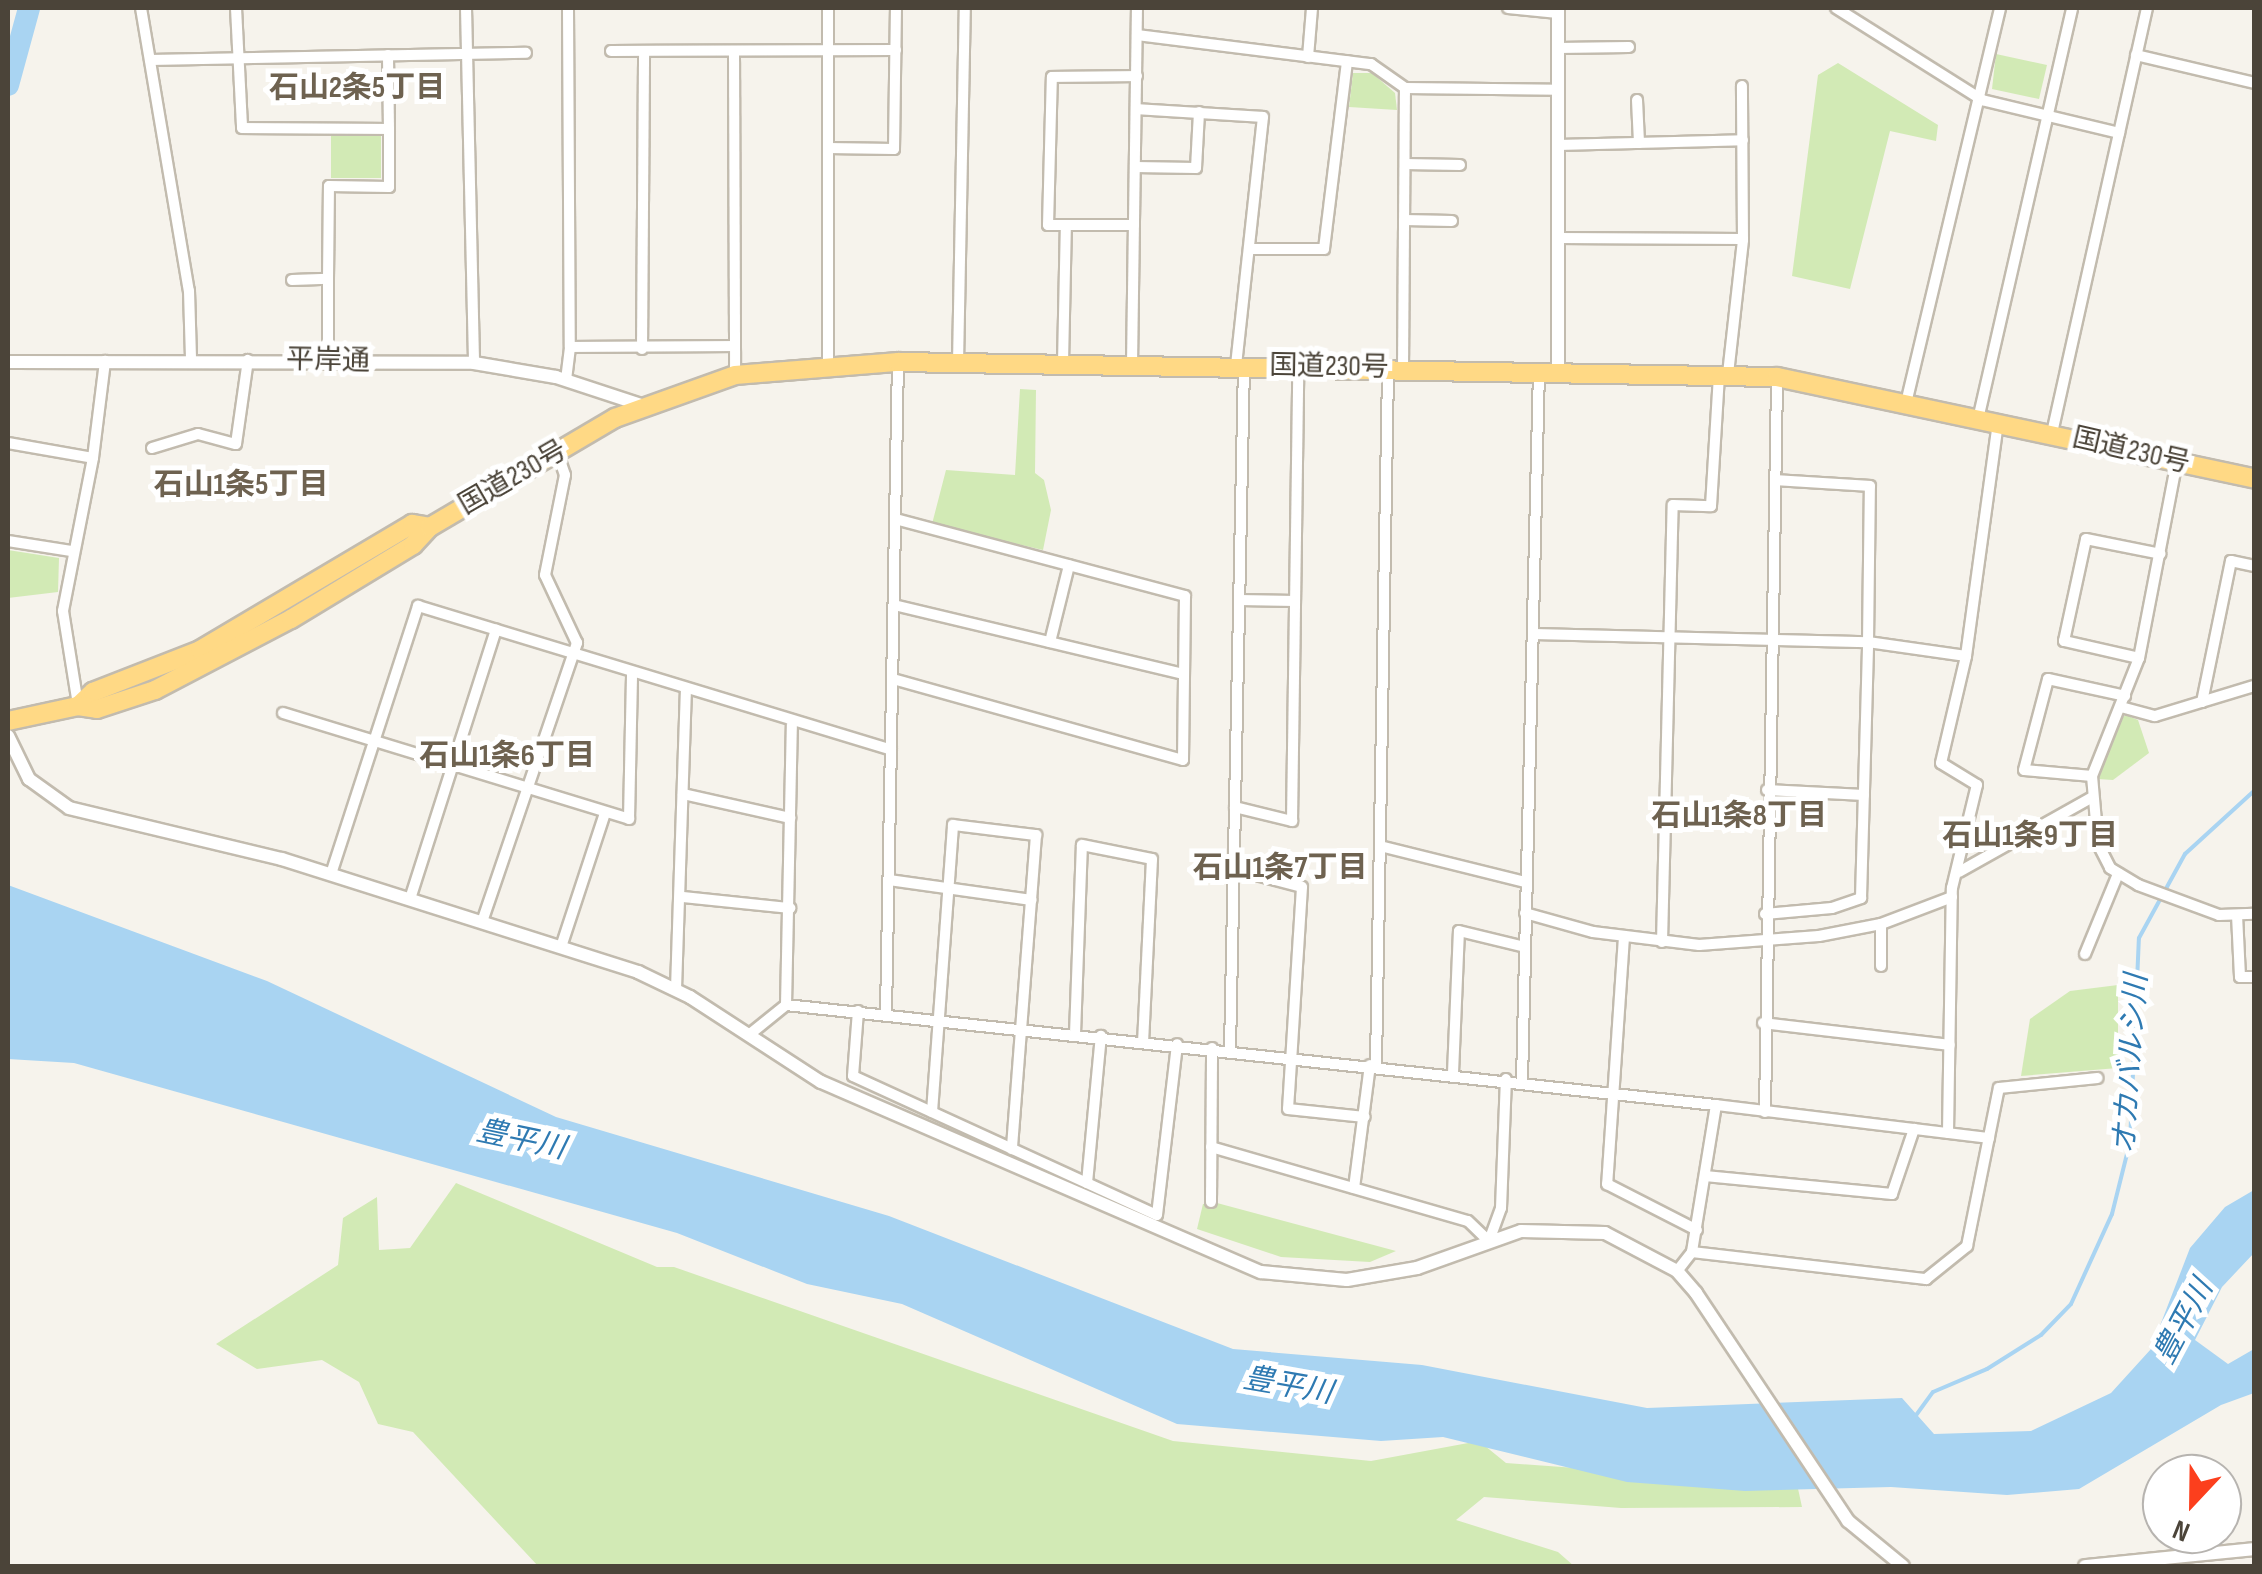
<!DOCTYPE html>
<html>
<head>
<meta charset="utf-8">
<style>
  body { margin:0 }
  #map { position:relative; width:2262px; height:1574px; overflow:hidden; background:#f6f3ec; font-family:"Sofia Sans Condensed","Noto Sans JP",sans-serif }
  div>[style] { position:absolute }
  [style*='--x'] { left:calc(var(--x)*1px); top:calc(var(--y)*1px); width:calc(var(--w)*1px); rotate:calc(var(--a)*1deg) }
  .green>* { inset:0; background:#d2eab5 }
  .water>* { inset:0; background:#a9d4f2 }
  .stream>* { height:4px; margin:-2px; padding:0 2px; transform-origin:2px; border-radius:2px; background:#a9d4f2 }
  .river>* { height:22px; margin:-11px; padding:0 11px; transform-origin:11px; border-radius:11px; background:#a9d4f2 }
  .roads { filter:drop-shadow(2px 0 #c2bbae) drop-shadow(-2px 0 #c2bbae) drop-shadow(0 2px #c2bbae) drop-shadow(0 -2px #c2bbae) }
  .minor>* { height:10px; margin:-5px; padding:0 5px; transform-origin:5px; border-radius:5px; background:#fff }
  .tertiary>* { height:12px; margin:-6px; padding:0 6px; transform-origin:6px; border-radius:6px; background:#fff }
  .trunk>* { height:18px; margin:-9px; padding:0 9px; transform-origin:9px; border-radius:9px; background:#ffd985 }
  span { translate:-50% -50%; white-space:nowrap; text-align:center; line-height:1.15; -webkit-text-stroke:10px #fff; paint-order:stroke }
  .street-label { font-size:28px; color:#4b4439 }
  .neighbourhood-label { font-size:30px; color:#6e6250; font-weight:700 }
  .water-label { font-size:30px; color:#2e7ab2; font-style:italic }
  .frame { position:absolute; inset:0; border:10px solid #4b4439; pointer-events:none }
  .north { position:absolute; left:2142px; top:1454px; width:100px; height:100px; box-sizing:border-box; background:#fff; border:2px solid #b7b4b0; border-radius:50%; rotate:202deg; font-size:28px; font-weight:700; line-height:40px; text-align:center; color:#4b4439 }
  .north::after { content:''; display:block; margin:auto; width:35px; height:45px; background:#fc3f1d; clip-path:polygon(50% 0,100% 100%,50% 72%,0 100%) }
</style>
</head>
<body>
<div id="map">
  <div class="green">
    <div style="clip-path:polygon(1996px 54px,2047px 65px,2039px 99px,1992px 89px)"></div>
    <div style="clip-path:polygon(1838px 63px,1938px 125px,1936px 141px,1890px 131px,1850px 289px,1792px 276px,1818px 75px)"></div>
    <div style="clip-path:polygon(1353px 73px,1372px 73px,1395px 93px,1397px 110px,1349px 107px)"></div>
    <div style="clip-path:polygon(331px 135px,381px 135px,381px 178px,331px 178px)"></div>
    <div style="clip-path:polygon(1020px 389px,1036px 390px,1035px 473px,1044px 480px,1051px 510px,1043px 550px,932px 524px,946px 470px,1015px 475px)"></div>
    <div style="clip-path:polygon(8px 550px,59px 558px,58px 592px,8px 598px)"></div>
    <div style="clip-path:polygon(2126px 715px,2138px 720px,2149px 753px,2113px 780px,2098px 779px,2118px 720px)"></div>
    <div style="clip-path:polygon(2118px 985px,2118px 1068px,2021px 1076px,2030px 1019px,2070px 991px)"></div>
    <div style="clip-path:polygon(456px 1183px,657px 1267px,674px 1267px,1173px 1441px,1371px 1461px,1479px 1441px,1506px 1463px,1797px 1484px,1802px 1507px,1621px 1508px,1484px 1497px,1456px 1520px,1558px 1552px,1574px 1566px,538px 1566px,413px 1432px,378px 1424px,359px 1382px,322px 1360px,257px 1369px,216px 1344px,338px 1265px,343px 1218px,377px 1197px,379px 1250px,410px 1248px)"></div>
    <div style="clip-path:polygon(1217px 1203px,1396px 1251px,1370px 1262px,1281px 1257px,1197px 1229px,1203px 1204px)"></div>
  </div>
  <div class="water">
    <div style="clip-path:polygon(8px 885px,267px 981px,556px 1117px,889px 1216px,1233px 1349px,1422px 1365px,1647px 1408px,1902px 1398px,1934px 1434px,2031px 1431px,2111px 1393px,2151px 1349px,2190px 1248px,2225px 1207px,2254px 1190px,2254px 1253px,2222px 1287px,2195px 1340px,2228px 1364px,2254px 1349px,2254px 1393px,2221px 1405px,2079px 1489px,2007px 1495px,1891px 1487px,1745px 1491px,1627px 1482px,1443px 1437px,1381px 1441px,1177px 1424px,902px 1304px,807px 1284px,677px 1233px,74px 1063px,8px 1059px)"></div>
  </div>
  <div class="stream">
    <div style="--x:1914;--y:1418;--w:32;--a:-54"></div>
    <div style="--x:1933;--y:1392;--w:59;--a:-23.1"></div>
    <div style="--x:1987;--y:1369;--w:64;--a:-32.2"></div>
    <div style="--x:2041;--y:1335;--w:43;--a:-45.9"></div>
    <div style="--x:2071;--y:1304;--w:99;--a:-65.5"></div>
    <div style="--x:2112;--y:1214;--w:74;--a:-76"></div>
    <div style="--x:2130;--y:1142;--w:204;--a:-87.5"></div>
    <div style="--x:2139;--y:938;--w:96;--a:-61.3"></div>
    <div style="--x:2185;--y:854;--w:93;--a:-42.4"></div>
  </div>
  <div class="river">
    <div style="--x:8;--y:85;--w:80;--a:-74.7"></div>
  </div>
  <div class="roads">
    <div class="minor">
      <div style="--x:141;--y:8;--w:287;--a:80.4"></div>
      <div style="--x:189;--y:291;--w:69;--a:88.3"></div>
      <div style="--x:236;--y:8;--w:120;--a:87.1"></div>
      <div style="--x:242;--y:128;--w:147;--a:0.4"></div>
      <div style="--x:389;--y:129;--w:74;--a:-90.8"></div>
      <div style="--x:466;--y:8;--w:355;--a:88.7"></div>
      <div style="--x:568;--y:8;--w:339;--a:89.7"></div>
      <div style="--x:1508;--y:8;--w:50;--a:5.7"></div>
      <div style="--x:1836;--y:8;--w:173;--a:32.2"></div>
      <div style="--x:1982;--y:100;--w:141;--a:13.5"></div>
      <div style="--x:1137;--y:35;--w:236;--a:7.1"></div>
      <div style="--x:1371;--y:64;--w:42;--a:35.2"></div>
      <div style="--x:1405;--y:88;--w:153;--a:0.7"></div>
      <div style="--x:1558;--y:48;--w:71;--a:-0.8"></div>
      <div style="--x:611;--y:51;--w:285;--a:-0.2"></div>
      <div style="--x:734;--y:52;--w:323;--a:89.8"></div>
      <div style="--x:2136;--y:55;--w:121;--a:13.3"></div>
      <div style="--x:1308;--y:57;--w:49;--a:-85.3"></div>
      <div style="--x:150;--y:60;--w:376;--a:-1.1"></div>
      <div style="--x:1637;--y:100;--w:43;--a:87.3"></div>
      <div style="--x:1136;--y:109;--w:127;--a:3.6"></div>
      <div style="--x:1263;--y:117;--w:249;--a:96.2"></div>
      <div style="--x:1558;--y:145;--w:185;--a:-1.5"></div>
      <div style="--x:828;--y:148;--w:66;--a:0.9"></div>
      <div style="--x:894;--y:149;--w:141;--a:-89.2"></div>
      <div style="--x:1405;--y:164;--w:55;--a:1"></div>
      <div style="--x:1135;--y:167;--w:61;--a:0.9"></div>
      <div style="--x:1196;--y:168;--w:56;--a:-86.9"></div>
      <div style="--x:1404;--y:220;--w:48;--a:1.2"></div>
      <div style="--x:1134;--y:225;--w:86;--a:180"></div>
      <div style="--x:1048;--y:225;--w:148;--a:-88.5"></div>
      <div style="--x:1052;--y:77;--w:85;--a:-0.7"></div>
      <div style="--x:1558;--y:238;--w:185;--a:0.3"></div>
      <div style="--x:1251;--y:249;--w:73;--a:0"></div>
      <div style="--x:1324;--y:249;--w:189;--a:-83"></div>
      <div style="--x:328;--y:279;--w:93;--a:-89.4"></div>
      <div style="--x:329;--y:186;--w:60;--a:1"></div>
      <div style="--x:389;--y:187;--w:58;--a:-90"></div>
      <div style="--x:292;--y:280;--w:36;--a:-2"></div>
      <div style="--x:328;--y:279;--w:82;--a:90"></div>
      <div style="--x:642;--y:349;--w:297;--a:-89.6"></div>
      <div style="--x:958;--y:363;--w:355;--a:-88.9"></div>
      <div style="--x:1063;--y:363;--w:138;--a:-88.8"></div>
      <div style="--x:1132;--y:364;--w:356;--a:-89.2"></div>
      <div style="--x:828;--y:365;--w:357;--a:-90"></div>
      <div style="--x:1403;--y:369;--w:281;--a:-89.6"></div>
      <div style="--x:1728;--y:374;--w:135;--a:-83.6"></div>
      <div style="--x:1743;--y:240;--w:154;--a:-90.4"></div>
      <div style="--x:566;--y:380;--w:33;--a:-83"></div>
      <div style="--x:570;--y:347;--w:165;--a:-0.3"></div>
      <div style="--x:1907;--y:399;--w:402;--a:-76.6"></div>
      <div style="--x:1979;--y:415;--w:417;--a:-77.1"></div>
      <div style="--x:2052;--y:433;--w:435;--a:-77.4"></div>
      <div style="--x:8;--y:443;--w:86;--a:10"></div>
      <div style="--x:93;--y:458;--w:156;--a:101.1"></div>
      <div style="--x:63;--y:611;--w:95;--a:80.9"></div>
      <div style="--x:152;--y:448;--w:48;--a:-16.9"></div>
      <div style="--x:198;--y:434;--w:39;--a:15"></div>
      <div style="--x:236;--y:444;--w:85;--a:-81.9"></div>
      <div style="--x:93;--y:458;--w:98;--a:-82.9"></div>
      <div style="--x:2177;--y:461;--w:201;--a:100.9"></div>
      <div style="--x:2139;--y:658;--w:127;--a:111.7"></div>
      <div style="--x:2092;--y:776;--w:68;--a:85"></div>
      <div style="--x:2098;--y:844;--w:27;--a:63"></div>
      <div style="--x:2110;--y:868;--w:33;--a:31"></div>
      <div style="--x:2138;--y:885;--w:86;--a:20.3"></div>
      <div style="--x:2219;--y:915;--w:35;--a:-2"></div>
      <div style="--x:8;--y:541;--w:64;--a:9"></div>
      <div style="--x:1239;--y:600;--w:56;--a:1"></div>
      <div style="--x:894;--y:605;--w:298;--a:13.4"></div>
      <div style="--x:1534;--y:634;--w:334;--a:1.4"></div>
      <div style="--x:1868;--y:642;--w:99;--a:8.1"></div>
      <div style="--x:1050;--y:642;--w:79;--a:-76.1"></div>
      <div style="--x:2139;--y:658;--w:77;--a:-167.2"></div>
      <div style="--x:2064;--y:641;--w:104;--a:-77.8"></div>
      <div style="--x:2086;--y:539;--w:76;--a:11.3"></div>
      <div style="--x:893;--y:679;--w:301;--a:15.6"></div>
      <div style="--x:1183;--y:760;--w:164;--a:-89.3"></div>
      <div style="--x:1185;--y:596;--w:299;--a:-165.1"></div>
      <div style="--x:2202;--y:702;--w:144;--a:-78.4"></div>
      <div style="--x:2231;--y:561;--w:24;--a:12"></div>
      <div style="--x:2121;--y:707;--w:35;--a:15"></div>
      <div style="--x:2155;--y:716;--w:103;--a:-16.9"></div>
      <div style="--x:283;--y:713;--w:362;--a:17"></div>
      <div style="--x:629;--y:819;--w:145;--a:-88.8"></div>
      <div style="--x:2092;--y:776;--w:68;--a:-175"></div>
      <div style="--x:2024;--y:770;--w:94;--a:-75.2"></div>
      <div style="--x:2048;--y:679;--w:79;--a:12.4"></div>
      <div style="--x:1767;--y:790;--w:97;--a:3"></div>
      <div style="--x:683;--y:794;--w:110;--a:12.6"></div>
      <div style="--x:1235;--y:807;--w:59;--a:13.8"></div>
      <div style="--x:1292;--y:821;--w:454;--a:-89.2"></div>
      <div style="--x:1380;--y:846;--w:150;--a:13.9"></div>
      <div style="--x:1233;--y:869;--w:71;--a:14.6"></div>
      <div style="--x:1302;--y:887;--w:222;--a:93.6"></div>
      <div style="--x:1288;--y:1109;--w:77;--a:5.9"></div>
      <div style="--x:1959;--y:872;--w:151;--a:-29.3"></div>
      <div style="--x:331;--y:874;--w:282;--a:-72"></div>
      <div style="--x:418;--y:606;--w:494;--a:16.9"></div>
      <div style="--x:889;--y:880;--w:144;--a:8"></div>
      <div style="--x:683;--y:897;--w:108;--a:5.9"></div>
      <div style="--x:410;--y:899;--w:283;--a:-72.3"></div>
      <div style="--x:1525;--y:913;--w:71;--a:15.6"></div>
      <div style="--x:1593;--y:932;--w:107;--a:7"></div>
      <div style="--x:1699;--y:945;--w:120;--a:-4.3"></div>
      <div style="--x:1819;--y:936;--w:63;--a:-11"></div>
      <div style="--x:1881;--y:924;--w:76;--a:-20.8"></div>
      <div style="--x:1765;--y:914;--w:67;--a:-5.1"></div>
      <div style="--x:1832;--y:908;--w:31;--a:-19"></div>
      <div style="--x:1861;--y:898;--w:256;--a:-88.4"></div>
      <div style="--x:1868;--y:642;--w:156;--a:-89.3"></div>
      <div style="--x:1870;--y:486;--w:95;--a:-176.4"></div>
      <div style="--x:2237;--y:915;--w:62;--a:87.2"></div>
      <div style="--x:2240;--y:977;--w:14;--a:0"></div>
      <div style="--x:483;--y:919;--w:292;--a:-71.2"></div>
      <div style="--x:577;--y:643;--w:75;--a:-115.2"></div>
      <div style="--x:545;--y:575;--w:102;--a:-78.7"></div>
      <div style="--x:565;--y:475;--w:24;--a:-109"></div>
      <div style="--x:1624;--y:937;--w:248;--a:93.9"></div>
      <div style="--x:1607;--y:1184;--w:101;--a:27.1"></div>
      <div style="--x:1662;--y:942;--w:437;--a:-88.6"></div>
      <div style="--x:1673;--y:505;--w:38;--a:2"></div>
      <div style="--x:1711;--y:506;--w:132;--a:-86.5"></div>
      <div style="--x:561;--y:947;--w:141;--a:-71.8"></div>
      <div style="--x:2085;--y:954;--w:87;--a:-67.6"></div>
      <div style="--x:1881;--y:966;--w:42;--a:-90"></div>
      <div style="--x:676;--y:989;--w:298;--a:-88.1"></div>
      <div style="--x:786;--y:1005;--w:280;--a:-88.8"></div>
      <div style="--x:858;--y:1011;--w:65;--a:94.4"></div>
      <div style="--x:853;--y:1076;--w:334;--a:24.6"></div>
      <div style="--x:1157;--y:1215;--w:172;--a:-83.3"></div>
      <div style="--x:886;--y:1014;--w:652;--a:-88.95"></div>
      <div style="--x:1763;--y:1023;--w:188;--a:6.7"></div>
      <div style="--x:750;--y:1034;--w:46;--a:-38.9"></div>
      <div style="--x:786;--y:1005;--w:935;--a:6.14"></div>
      <div style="--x:1716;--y:1105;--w:149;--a:99.3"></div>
      <div style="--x:1692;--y:1252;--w:24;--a:128"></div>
      <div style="--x:1075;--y:1034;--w:189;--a:-87.9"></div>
      <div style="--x:1082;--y:845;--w:71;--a:11.3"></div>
      <div style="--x:1152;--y:859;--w:182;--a:92.8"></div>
      <div style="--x:1230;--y:1050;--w:684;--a:-88.83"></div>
      <div style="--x:1376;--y:1065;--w:697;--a:-89.01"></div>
      <div style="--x:1453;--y:1073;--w:142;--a:-87.6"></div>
      <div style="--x:1459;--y:931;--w:68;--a:13.6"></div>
      <div style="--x:1522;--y:1081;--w:709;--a:-88.63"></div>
      <div style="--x:1716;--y:1105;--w:275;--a:6.9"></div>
      <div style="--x:932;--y:1112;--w:288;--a:-85.8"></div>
      <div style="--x:953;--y:825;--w:84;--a:6.9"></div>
      <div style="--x:1036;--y:835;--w:315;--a:94.4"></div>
      <div style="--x:1765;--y:1112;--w:735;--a:-89.06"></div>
      <div style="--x:1948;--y:1133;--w:245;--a:-89.1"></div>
      <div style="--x:1952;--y:888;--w:106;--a:-76.4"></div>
      <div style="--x:1977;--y:785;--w:42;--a:-148.6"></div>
      <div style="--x:1941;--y:763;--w:110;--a:-76.8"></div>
      <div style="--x:1966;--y:656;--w:236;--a:-82.2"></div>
      <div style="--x:1211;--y:1147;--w:267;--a:16.1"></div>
      <div style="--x:1468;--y:1221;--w:29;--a:44"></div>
      <div style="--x:1489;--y:1241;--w:35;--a:-70"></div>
      <div style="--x:1501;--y:1208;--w:129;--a:-87.8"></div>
      <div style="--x:1705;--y:1176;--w:188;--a:5.5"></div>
      <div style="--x:1892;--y:1194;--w:69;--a:-71.3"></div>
      <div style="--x:1087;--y:1183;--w:148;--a:-84.6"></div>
      <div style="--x:1354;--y:1188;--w:124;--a:-82.6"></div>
      <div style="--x:1211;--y:1202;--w:154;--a:-89.6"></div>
      <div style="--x:1692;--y:1252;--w:236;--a:6.6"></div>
      <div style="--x:1926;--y:1279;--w:53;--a:-38.8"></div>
      <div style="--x:1967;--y:1246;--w:161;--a:-78.6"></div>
      <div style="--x:1999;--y:1088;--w:99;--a:-5.8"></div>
    </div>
    <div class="tertiary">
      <div style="--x:8;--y:362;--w:466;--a:0.1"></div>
      <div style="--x:474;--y:363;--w:83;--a:9.7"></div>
      <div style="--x:556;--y:377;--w:93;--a:18.2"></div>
      <div style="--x:1558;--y:372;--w:364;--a:-90"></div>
      <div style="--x:8;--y:736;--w:48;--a:64"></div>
      <div style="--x:29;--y:779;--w:49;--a:35.9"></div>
      <div style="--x:69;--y:808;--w:219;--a:13.5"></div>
      <div style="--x:282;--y:859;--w:374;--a:17.6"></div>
      <div style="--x:638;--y:972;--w:58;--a:25.7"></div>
      <div style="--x:690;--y:997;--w:156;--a:33"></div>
      <div style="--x:821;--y:1082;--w:479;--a:23.4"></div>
      <div style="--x:1261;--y:1272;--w:86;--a:5.3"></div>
      <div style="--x:1347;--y:1280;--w:71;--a:-9.7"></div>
      <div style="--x:1417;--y:1268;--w:110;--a:-19.6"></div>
      <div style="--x:1521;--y:1231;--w:84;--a:1.4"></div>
      <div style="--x:1605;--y:1233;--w:81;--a:27.8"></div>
      <div style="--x:1677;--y:1271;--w:29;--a:49"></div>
      <div style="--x:1696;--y:1293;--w:274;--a:56.3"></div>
      <div style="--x:1848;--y:1521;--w:71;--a:39.3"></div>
      <div style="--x:2085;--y:1566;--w:170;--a:-5.7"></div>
    </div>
    <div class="trunk">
      <div style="--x:78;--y:706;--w:21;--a:-43"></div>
      <div style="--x:93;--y:692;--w:115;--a:-21.4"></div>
      <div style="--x:200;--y:650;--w:247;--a:-30.7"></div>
      <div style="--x:412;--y:524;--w:18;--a:9"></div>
      <div style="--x:8;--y:721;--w:72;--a:-12.1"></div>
      <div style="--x:78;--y:706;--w:19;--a:9"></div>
      <div style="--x:97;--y:709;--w:61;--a:-18.1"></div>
      <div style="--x:155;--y:690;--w:153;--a:-27.6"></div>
      <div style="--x:291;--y:619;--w:143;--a:-31.2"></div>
      <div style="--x:413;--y:545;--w:25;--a:-47"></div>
      <div style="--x:430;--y:527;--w:215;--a:-30.5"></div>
      <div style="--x:615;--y:418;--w:127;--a:-19.7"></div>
      <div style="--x:735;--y:375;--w:164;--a:-4.6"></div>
      <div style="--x:898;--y:362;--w:879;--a:0.98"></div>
      <div style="--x:1777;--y:377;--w:488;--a:12"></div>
    </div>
  </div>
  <div class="street-label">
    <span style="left:328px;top:361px;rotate:1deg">平岸通</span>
    <span style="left:1329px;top:367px;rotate:1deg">国道230号</span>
    <span style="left:2131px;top:451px;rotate:13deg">国道230号</span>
    <span style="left:513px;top:478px;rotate:-30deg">国道230号</span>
  </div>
  <div class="neighbourhood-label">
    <span style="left:357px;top:88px">石山2条5丁目</span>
    <span style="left:241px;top:485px">石山1条5丁目</span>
    <span style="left:507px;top:756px">石山1条6丁目</span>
    <span style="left:1739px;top:816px">石山1条8丁目</span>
    <span style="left:2030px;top:836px">石山1条9丁目</span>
    <span style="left:1280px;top:868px">石山1条7丁目</span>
  </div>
  <div class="water-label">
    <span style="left:2131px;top:1064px;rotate:-86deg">オカバルシ川</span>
    <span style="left:521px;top:1140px;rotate:12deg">豊平川</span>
    <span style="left:2184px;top:1322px;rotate:-62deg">豊平川</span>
    <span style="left:1288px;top:1386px;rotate:10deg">豊平川</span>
  </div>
  <div class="frame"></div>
  <div class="north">N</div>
</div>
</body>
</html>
